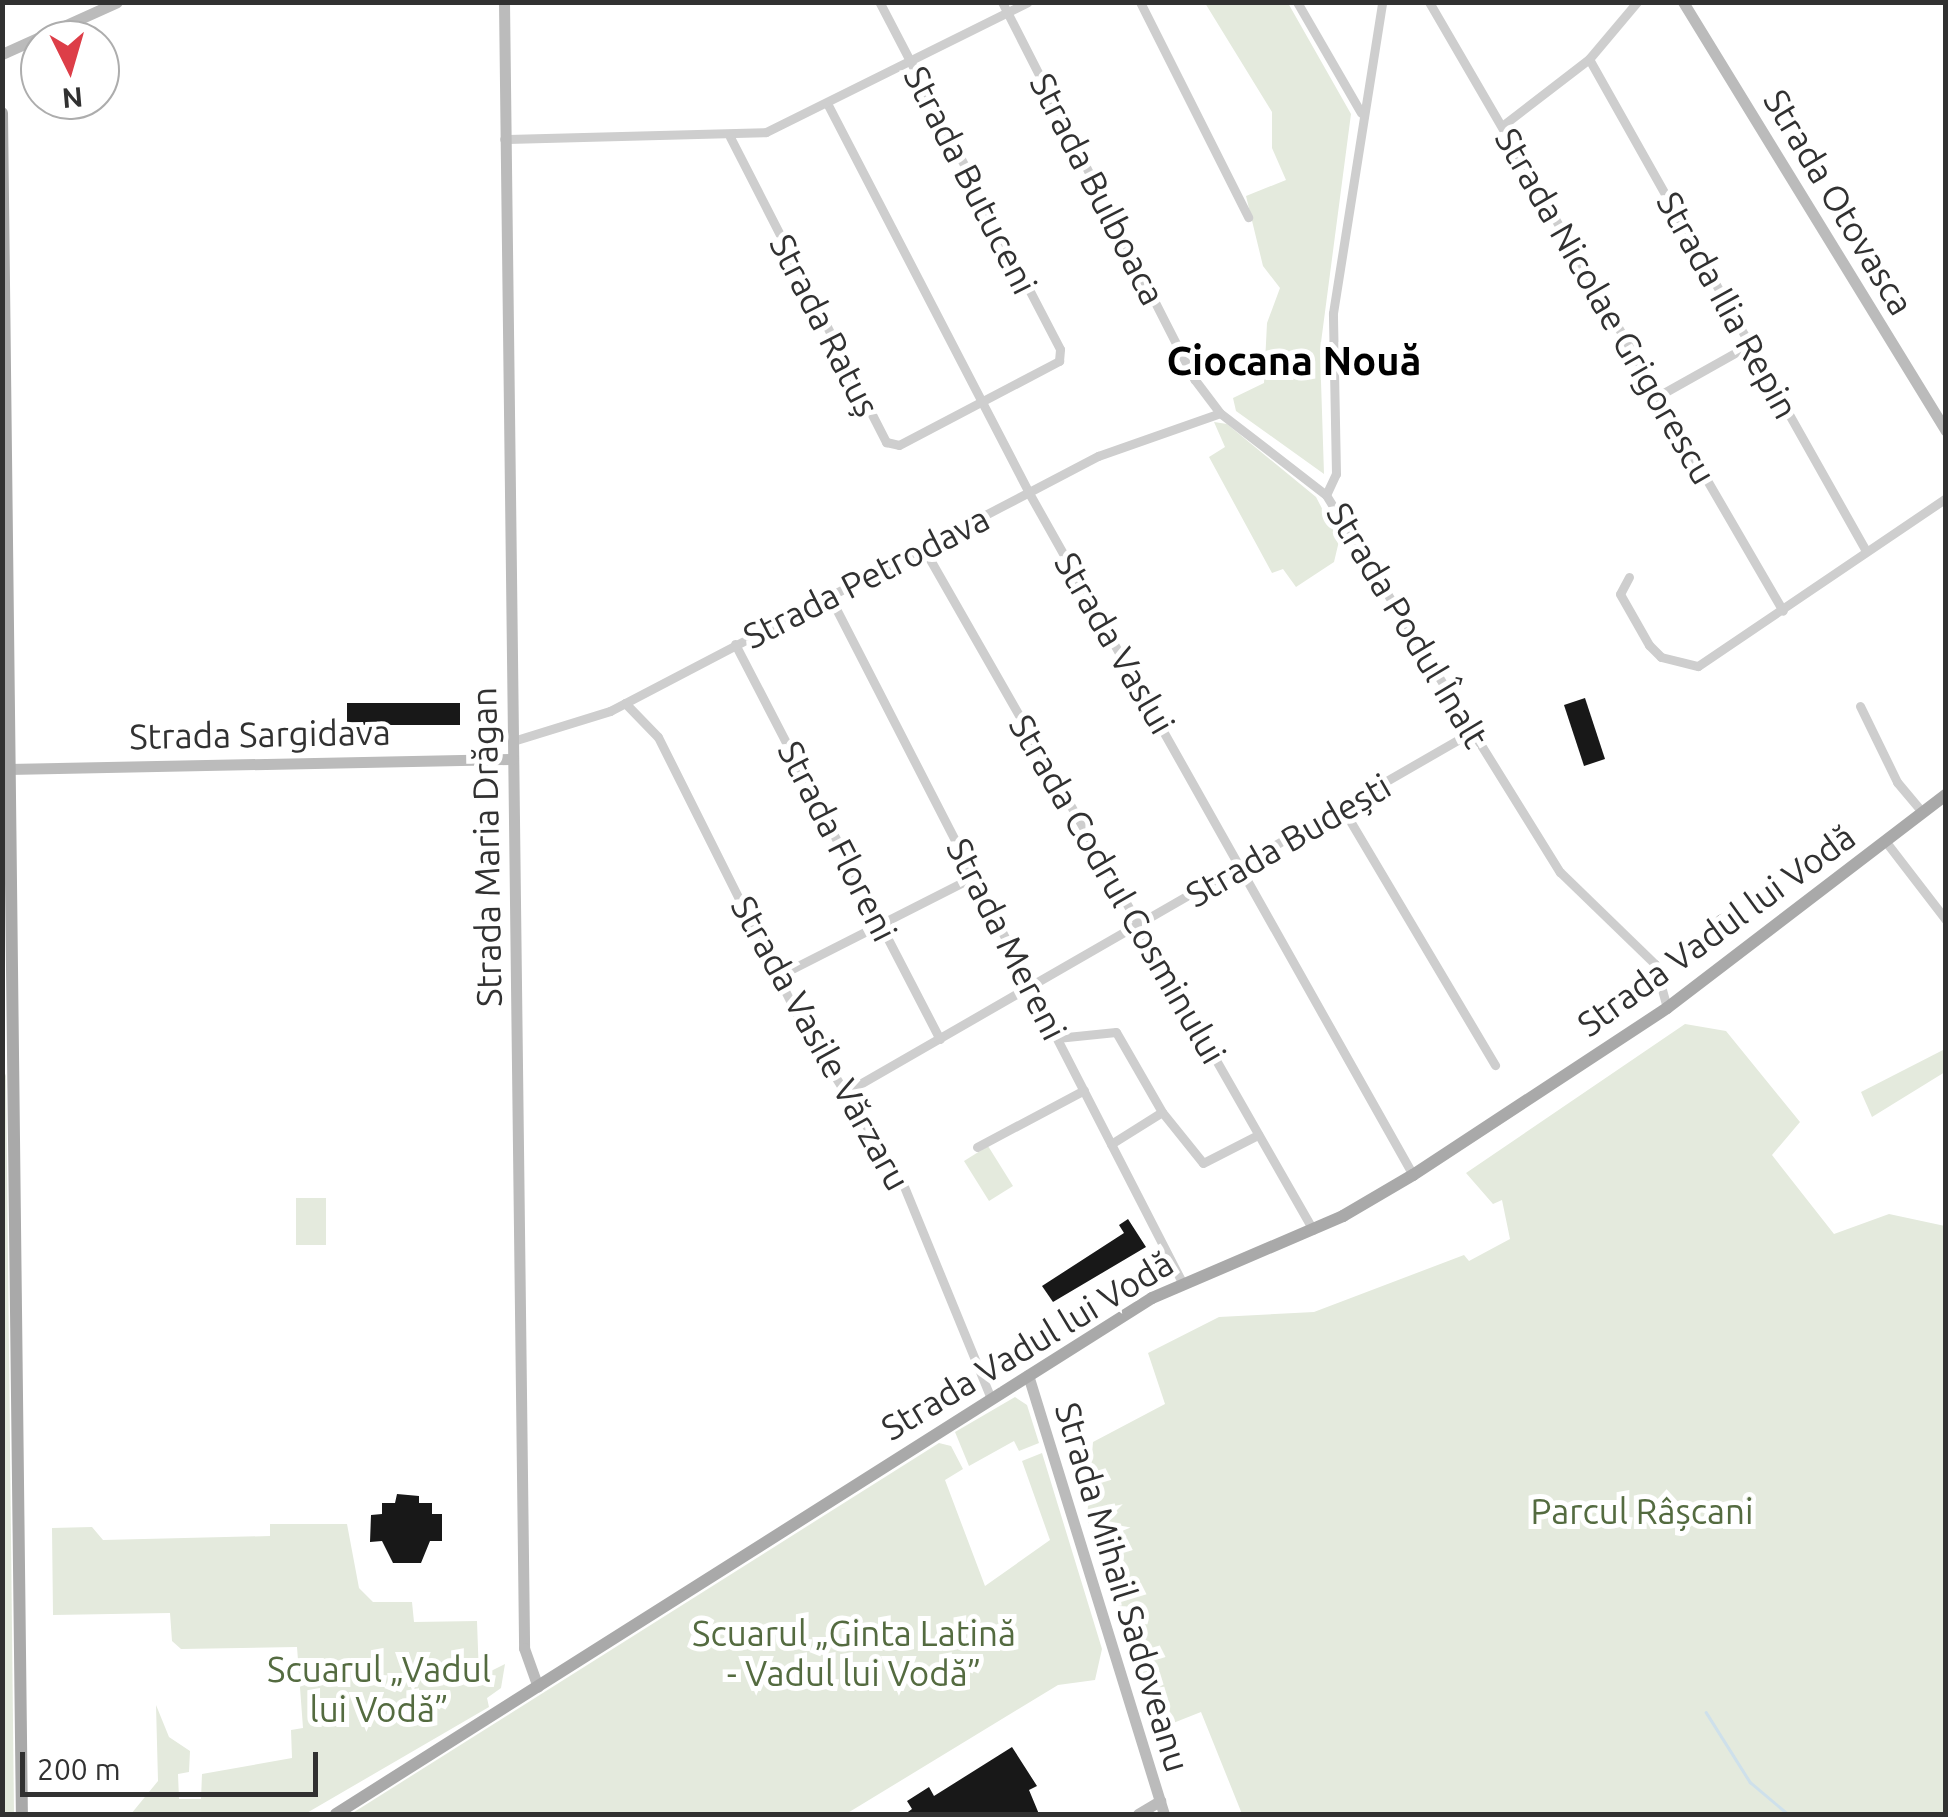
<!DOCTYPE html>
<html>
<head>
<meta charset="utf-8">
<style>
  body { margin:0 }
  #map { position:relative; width:1948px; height:1817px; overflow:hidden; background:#fff; font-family:Ubuntu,sans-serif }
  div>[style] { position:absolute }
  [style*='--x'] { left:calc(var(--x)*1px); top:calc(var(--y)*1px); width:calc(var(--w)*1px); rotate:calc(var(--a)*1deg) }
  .green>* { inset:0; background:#e4eadd }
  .stream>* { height:2.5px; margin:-1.25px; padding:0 1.25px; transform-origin:1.25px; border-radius:1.25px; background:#cee0eb }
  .building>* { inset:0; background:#181818 }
  .round { border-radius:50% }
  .street>* { height:9px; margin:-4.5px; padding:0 4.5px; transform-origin:4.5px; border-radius:4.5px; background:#cecece }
  .secondary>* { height:11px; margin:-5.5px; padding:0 5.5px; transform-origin:5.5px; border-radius:5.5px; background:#bbb }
  .primary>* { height:12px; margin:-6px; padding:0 6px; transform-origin:6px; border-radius:6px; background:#a9a9a9 }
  span { translate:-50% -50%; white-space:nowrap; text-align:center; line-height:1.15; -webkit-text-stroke:10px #fff; paint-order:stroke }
  .street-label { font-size:35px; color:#313131 }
  .park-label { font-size:35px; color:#546b40 }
  .quarter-label { font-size:40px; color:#000; font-weight:700 }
  .frame { position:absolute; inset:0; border:5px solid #313131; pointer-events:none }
  .north { position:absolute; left:20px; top:20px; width:100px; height:100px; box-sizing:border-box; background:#fff; border:2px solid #adadad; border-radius:50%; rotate:175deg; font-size:28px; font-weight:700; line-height:40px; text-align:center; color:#313131 }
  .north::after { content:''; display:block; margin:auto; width:35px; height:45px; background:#dd3e48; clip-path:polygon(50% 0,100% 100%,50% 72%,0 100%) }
  .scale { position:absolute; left:20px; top:1752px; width:298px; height:45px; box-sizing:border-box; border:5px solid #313131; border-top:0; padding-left:12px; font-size:30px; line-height:35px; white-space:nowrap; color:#313131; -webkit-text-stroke:8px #fff; paint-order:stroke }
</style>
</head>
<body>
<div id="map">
  <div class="green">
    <div style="clip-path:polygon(1205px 3px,1288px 3px,1351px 114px,1320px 350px,1324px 474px,1236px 411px,1233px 398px,1264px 383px,1267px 323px,1280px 288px,1263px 266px,1246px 196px,1286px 180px,1272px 148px,1272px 112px)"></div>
    <div style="clip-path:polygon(1214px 422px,1227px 424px,1316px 497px,1339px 541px,1334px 562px,1296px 587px,1283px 569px,1272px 573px,1209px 457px,1225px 447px)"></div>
    <div style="clip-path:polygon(1685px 1024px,1726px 1031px,1800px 1122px,1772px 1155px,1834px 1234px,1889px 1214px,1945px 1226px,1945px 1814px,1242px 1814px,1201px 1712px,1158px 1729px,1087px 1518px,1093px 1442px,1165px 1404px,1148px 1353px,1219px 1317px,1314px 1312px,1464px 1255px,1469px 1261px,1510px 1239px,1502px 1200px,1493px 1204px,1466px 1173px)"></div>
    <div style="clip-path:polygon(1945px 1049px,1945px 1072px,1872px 1117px,1861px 1092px)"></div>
    <div style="clip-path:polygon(2px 1066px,6px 1076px,14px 1814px,2px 1814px)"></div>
    <div style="clip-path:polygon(988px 1146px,1013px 1186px,989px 1201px,964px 1161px)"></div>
    <div style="clip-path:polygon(296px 1198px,326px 1198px,326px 1245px,296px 1245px)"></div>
    <div style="clip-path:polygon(1015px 1397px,1027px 1405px,1039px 1443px,1019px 1451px,1014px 1441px,969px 1466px,955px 1432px)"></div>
    <div style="clip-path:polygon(939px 1443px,951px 1446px,963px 1469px,945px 1480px,985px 1586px,1050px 1540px,1022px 1461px,1042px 1453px,1102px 1649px,1095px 1680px,1058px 1685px,846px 1814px,351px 1814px)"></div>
    <div style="clip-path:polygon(270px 1524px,347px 1524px,359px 1588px,373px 1602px,412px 1602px,414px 1622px,477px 1621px,479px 1677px,505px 1664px,501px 1688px,487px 1698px,489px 1707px,305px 1814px,131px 1814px,158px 1781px,156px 1705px,169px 1737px,190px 1751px,189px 1772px,178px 1774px,179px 1799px,201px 1799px,202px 1774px,292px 1758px,291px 1730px,303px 1728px,297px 1647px,181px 1649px,172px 1641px,170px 1613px,53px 1615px,52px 1528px,92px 1527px,103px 1540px,270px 1536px)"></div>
  </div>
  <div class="stream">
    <div style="--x:1706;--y:1712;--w:83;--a:57.8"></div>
    <div style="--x:1750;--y:1782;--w:50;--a:40.1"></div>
  </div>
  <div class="building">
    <div style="clip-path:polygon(1585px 698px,1605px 759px,1584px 766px,1564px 705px)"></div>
    <div style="clip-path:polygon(347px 703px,460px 703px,460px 725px,347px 725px)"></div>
    <div class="round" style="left:1713px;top:913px;width:26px;height:26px"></div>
    <div style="clip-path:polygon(1128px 1219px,1146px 1247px,1053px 1302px,1042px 1286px,1124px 1233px,1119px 1225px)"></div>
    <div style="clip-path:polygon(397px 1494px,419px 1496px,419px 1503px,432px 1503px,432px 1514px,442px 1514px,442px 1541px,430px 1541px,421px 1563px,393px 1563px,382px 1541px,370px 1542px,371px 1515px,382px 1514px,382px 1503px,395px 1503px)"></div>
    <div style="clip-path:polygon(1012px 1747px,1037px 1786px,1029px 1790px,1039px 1814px,905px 1814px,912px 1809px,907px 1801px,929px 1787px,934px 1796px)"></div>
  </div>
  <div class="street">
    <div style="--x:1002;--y:2;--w:424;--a:63"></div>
    <div style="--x:1195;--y:380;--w:41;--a:52.9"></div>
    <div style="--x:1220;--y:413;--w:134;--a:37.7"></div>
    <div style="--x:1326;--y:495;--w:444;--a:58.2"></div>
    <div style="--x:1560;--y:872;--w:132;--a:44.1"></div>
    <div style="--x:1655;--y:964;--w:46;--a:74.7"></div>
    <div style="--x:1140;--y:2;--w:241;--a:63.3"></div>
    <div style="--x:1297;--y:2;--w:128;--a:60"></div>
    <div style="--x:1429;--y:2;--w:704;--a:59.83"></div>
    <div style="--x:1589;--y:59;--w:565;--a:60.62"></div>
    <div style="--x:828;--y:105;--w:437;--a:62.6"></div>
    <div style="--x:1029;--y:493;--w:783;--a:60.62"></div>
    <div style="--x:1502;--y:126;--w:110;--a:-37.6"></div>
    <div style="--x:1589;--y:59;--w:75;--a:-49.9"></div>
    <div style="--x:730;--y:137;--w:343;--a:62.9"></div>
    <div style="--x:886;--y:442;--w:13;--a:13"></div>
    <div style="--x:899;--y:445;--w:181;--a:-27.7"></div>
    <div style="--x:1059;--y:361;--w:12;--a:-85"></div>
    <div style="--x:1060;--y:349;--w:391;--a:-117.5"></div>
    <div style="--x:504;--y:139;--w:262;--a:-1.5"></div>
    <div style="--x:766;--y:132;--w:292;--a:-26.4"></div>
    <div style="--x:1660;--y:395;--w:102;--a:-29.3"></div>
    <div style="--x:1326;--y:495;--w:23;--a:-65"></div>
    <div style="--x:1336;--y:474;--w:161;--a:-91.1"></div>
    <div style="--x:1333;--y:313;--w:315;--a:-81"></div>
    <div style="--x:924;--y:549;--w:784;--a:60.26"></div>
    <div style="--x:1629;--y:577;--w:19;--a:118"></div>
    <div style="--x:1620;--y:594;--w:59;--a:60.4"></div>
    <div style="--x:1649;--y:645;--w:17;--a:45"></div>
    <div style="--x:1661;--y:657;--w:38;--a:14"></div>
    <div style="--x:1698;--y:666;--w:300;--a:-34.1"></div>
    <div style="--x:829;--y:595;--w:775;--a:62.81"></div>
    <div style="--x:735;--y:644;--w:445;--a:62.6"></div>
    <div style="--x:625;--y:703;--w:47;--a:45.9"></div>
    <div style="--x:658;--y:737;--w:318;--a:63.4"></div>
    <div style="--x:800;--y:1021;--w:193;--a:57.7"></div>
    <div style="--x:903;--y:1184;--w:232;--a:67.7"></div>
    <div style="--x:1860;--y:706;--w:85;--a:64"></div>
    <div style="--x:1897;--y:782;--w:40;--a:50"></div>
    <div style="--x:513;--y:741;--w:102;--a:-17.2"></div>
    <div style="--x:610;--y:711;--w:551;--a:-27.59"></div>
    <div style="--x:1098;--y:456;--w:129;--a:-19.4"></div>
    <div style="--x:1343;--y:809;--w:298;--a:59.3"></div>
    <div style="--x:1886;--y:842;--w:98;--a:52.4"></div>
    <div style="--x:778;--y:976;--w:221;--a:-26.9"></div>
    <div style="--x:1057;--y:1038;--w:59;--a:-5.8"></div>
    <div style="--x:1116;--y:1032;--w:92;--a:60.1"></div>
    <div style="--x:846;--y:1092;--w:718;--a:-29.92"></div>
    <div style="--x:1111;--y:1144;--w:60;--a:-32.1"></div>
    <div style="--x:1162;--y:1112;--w:65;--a:51.2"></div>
    <div style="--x:1203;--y:1163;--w:62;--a:-27"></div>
    <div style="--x:977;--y:1147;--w:121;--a:-28"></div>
  </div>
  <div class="secondary">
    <div style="--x:504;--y:2;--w:1646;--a:89.3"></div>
    <div style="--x:524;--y:1648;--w:41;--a:70.3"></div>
    <div style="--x:1683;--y:2;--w:503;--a:58.49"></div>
    <div style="--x:2;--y:54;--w:126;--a:-24.3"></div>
    <div style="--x:8;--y:769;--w:505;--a:-1.13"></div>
    <div style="--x:1028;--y:1375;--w:460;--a:72.8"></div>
    <div style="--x:1138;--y:1814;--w:26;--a:-31"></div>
  </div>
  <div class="primary">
    <div style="--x:2;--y:113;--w:1701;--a:89.33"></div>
    <div style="--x:336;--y:1814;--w:965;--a:-32.31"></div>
    <div style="--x:1152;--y:1298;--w:208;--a:-23.2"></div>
    <div style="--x:1343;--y:1216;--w:81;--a:-30.4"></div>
    <div style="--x:1413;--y:1175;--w:304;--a:-33.3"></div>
    <div style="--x:1667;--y:1008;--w:351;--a:-37.4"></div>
  </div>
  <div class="street-label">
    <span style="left:971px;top:180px;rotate:63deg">Strada Butuceni</span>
    <span style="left:1098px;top:189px;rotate:63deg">Strada Bulboaca</span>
    <span style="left:1839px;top:202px;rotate:59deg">Strada Otovasca</span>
    <span style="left:1728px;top:305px;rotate:61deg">Strada Ilia Repin</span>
    <span style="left:1606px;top:306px;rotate:60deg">Strada Nicolae Grigorescu</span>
    <span style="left:825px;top:325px;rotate:63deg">Strada Ratuș</span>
    <span style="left:866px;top:577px;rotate:-27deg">Strada Petrodava</span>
    <span style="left:1408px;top:625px;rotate:59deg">Strada Podul Înalt</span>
    <span style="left:1115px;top:643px;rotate:60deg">Strada Vaslui</span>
    <span style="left:260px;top:734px;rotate:-1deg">Strada Sargidava</span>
    <span style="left:1288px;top:840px;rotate:-30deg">Strada Budești</span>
    <span style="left:838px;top:841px;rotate:63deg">Strada Floreni</span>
    <span style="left:486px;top:847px;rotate:-91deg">Strada Maria Drăgan</span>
    <span style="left:1118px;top:889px;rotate:60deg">Strada Codrul Cosminului</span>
    <span style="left:1716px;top:930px;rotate:-36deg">Strada Vadul lui Vodă</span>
    <span style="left:1007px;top:939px;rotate:63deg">Strada Mereni</span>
    <span style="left:821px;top:1043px;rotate:61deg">Strada Vasile Vărzaru</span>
    <span style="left:1027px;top:1345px;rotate:-31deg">Strada Vadul lui Vodă</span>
    <span style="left:1123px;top:1587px;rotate:73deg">Strada Mihail Sadoveanu</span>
  </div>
  <div class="park-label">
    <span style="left:1642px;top:1511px">Parcul Râșcani</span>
    <span style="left:854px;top:1653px">Scuarul „Ginta Latină<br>- Vadul lui Vodă”</span>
    <span style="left:379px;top:1689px">Scuarul „Vadul<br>lui Vodă”</span>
  </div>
  <div class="quarter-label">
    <span style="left:1294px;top:361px">Ciocana Nouă</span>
  </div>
  <div class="frame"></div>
  <div class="north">N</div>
  <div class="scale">200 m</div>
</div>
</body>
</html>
